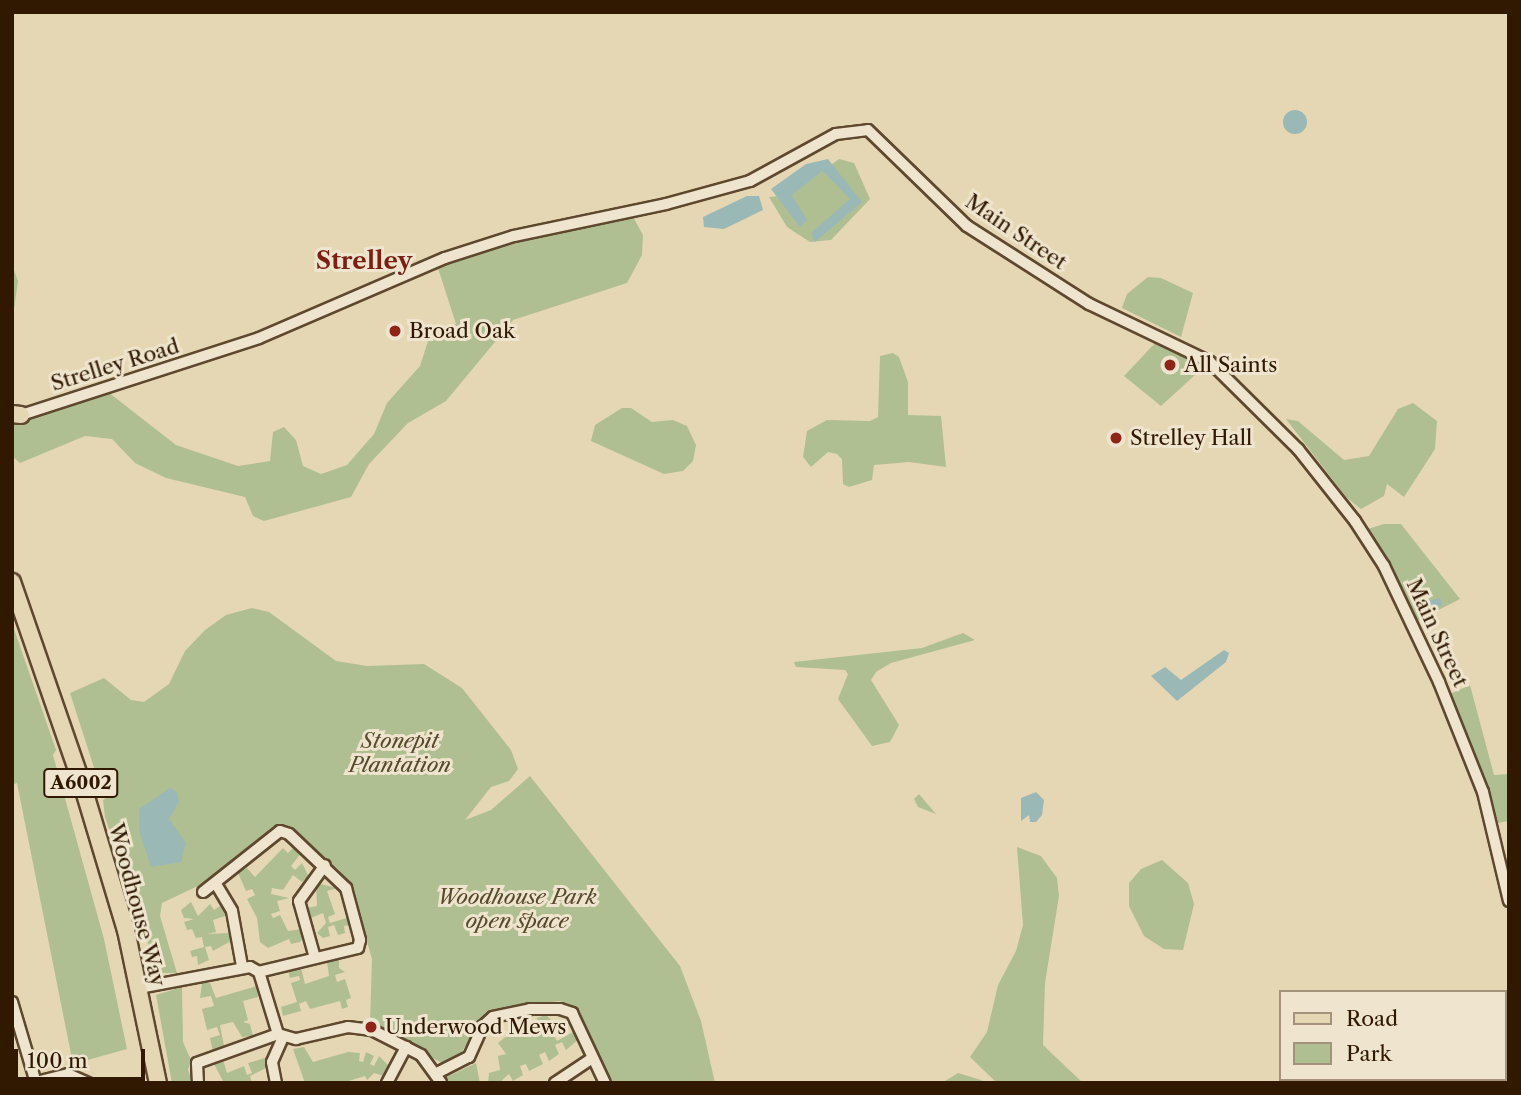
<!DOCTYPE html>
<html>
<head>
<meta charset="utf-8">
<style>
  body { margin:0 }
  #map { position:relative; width:1521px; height:1095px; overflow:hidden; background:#e6d7b4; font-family:"Libre Caslon Text",serif }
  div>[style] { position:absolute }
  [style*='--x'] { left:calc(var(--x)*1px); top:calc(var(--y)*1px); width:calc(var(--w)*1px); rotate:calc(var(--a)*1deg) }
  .green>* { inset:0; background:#afbf91 }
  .water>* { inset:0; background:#99b8b6 }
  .round { border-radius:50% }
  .roads { filter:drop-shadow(2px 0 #5e482e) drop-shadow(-2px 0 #5e482e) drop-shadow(0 2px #5e482e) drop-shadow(0 -2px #5e482e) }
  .street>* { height:10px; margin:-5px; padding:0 5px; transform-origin:5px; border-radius:5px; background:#efe5ce }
  .primary>* { height:16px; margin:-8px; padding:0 8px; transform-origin:8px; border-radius:8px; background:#e6d7b4 }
  .dots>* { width:19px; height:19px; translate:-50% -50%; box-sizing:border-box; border:4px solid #efe5ce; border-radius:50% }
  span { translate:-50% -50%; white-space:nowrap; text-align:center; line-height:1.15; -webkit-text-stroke:6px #efe5ce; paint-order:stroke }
  .shield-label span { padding:2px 5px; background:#efe5ce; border:2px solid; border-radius:5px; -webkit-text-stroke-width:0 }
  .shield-label { font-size:19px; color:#301801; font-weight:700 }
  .street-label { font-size:21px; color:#301801 }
  .poi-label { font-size:21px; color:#301801 }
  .left { translate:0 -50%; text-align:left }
  .park-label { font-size:21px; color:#564a2c; font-style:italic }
  .quarter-label { font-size:24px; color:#7a1f14; font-weight:700 }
  .frame { position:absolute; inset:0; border:14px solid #301801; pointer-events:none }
  .legend { position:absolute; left:1279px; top:990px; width:228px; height:91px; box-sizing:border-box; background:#efe5ce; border:2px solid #a3937c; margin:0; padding:9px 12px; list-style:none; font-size:21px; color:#301801 }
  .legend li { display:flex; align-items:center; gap:14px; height:35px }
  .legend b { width:35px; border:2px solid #a3937c }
  .scale { position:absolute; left:14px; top:1049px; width:131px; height:32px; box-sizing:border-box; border:4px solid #301801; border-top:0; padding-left:9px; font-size:21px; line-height:24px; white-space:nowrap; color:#301801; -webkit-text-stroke:5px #efe5ce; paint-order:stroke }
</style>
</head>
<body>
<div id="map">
  <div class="green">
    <div style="clip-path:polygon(839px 159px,854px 163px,870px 199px,831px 240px,810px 242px,787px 227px,769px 197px,791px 195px)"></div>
    <div style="clip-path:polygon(632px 215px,643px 235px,642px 255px,627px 283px,513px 320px,446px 401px,408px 423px,369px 464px,351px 497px,264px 521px,253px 516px,245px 497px,166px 478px,135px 463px,112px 439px,85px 436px,20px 463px,13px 457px,12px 421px,108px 392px,176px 445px,238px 466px,270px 461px,273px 432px,284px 427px,296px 440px,303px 466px,321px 474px,347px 465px,374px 434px,387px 403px,420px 366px,430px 335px,456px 324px,437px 265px,539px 234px)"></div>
    <div style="clip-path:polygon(12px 265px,18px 281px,12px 323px)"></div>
    <div style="clip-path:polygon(1148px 277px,1161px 278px,1193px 293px,1181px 337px,1122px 308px,1127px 294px)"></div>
    <div style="clip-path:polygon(1157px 341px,1206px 365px,1161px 406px,1124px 376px)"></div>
    <div style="clip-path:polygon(893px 353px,899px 357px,908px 382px,908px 415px,941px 416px,946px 467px,909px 462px,874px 465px,872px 480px,849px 487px,843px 484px,842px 459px,837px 454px,828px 452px,811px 467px,803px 457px,807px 431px,827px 420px,870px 421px,878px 417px,880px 356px)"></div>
    <div style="clip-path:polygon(1413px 403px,1437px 421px,1435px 449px,1404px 497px,1387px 484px,1384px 496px,1361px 509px,1346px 497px,1286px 419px,1298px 421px,1344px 460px,1369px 456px,1398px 409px)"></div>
    <div style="clip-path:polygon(622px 408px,631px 408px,652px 422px,673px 420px,687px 426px,696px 445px,693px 461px,683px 471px,664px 474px,591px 441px,595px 425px)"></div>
    <div style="clip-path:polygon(1384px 524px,1401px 524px,1460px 599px,1417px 621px,1368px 529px)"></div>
    <div style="clip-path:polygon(252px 608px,269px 612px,336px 661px,367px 666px,424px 664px,462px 688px,511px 750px,518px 769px,509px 781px,491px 787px,465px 820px,491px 810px,530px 776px,680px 966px,701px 1021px,715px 1083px,611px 1083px,576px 1011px,560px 1001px,489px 1011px,457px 1059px,442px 1063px,370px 1024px,372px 959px,354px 896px,339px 870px,281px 825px,221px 875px,162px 903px,160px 916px,177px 973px,158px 973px,105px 817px,103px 800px,113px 793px,98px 780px,70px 693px,104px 678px,131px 700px,144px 702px,169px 684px,185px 651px,205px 630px,226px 615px)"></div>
    <div style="clip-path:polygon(12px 623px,56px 750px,53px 755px,104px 939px,127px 1049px,73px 1064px,17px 783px,12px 785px)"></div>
    <div style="clip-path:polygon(963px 633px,975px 640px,891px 663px,876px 672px,871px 680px,899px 725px,890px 742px,872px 746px,838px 699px,848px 674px,845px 670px,796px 667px,794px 662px,922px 648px)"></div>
    <div style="clip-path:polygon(1470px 685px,1494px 775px,1509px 774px,1508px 821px,1498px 823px,1450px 694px)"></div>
    <div style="clip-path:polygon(919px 794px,936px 814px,918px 807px,914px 799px)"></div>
    <div style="clip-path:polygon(297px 844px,302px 852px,291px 866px,295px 870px,302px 863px,309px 877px,302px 882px,293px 875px,283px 890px,272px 888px,271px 894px,289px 898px,277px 901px,280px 911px,271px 914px,273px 918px,280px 915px,288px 931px,302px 929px,304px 936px,300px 942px,291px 944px,289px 939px,268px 948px,260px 942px,257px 918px,247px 899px,255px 895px,252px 889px,246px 891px,238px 873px,247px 868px,255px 877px,283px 848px,288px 853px)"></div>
    <div style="clip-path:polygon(1017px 847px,1041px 856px,1057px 878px,1059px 896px,1045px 983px,1043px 1045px,1083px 1083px,997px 1083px,970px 1057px,987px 1032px,998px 985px,1016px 951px,1023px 925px)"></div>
    <div style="clip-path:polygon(1162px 860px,1188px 883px,1194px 904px,1183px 950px,1164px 949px,1144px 936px,1129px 906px,1129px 883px,1141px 869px)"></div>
    <div style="clip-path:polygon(316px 883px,337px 888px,327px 891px,335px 914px,328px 917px,330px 923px,350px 917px,352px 925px,344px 926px,345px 933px,338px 935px,334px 925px,328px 927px,330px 936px,323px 938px,317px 933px,326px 923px,323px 913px,311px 918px,307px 908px,317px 906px)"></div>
    <div style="clip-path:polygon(191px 902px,198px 916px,210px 904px,214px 910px,223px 904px,228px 915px,213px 920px,216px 932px,207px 934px,229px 933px,231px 941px,213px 951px,211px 946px,205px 947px,209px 960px,198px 965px,197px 956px,192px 957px,190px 951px,204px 947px,202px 937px,196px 938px,192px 929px,187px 930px,184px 922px,194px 919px,184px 918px,181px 910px)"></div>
    <div style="clip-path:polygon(339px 959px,339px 968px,345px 972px,335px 975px,337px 982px,345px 979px,351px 998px,346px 1000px,348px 1007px,342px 1009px,340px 1001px,310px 1009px,306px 1001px,299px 1004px,301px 1011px,283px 1016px,281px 1007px,297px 1002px,291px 983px,300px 980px,299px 976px,290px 978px,288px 970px,301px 968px,305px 984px,329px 976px,327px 962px)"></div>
    <div style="clip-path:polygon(202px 983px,210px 983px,216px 998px,257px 986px,258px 997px,243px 1001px,248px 1020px,243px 1022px,250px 1024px,253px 1036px,242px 1037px,233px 1022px,220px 1025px,224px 1046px,213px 1052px,210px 1038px,220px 1035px,217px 1027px,207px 1030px,202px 1009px,214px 1006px,211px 996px,200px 998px)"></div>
    <div style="clip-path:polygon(182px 987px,183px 1042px,191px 1060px,188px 1070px,193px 1083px,172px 1083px,156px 995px)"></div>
    <div style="clip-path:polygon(546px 1015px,562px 1031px,554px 1036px,557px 1041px,573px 1032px,580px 1038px,566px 1050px,562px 1042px,555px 1045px,559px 1054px,549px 1061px,545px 1052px,539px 1055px,543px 1064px,529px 1071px,526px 1064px,520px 1066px,523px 1075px,513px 1081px,509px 1074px,499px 1083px,488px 1083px,489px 1073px,500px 1070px,498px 1056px,506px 1054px,498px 1043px,508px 1035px,507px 1031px,515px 1026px,518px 1030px,531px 1028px,532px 1036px,539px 1036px,537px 1018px)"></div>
    <div style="clip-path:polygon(304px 1047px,313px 1062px,348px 1052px,360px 1053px,359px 1061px,363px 1062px,366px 1052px,374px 1056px,370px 1064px,374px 1066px,379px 1056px,389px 1066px,384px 1076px,374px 1073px,367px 1080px,365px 1076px,342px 1083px,305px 1083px,293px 1049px)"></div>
    <div style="clip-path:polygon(265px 1058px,266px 1068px,250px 1076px,252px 1083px,224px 1083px,213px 1062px,223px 1060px,227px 1073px,244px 1066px,247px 1075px,252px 1073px,248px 1063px)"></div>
    <div style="clip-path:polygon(476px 1063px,480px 1083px,447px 1083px,445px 1078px)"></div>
    <div style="clip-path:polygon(958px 1073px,981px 1080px,984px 1083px,942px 1083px)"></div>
  </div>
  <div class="water">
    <div class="round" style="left:1283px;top:110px;width:24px;height:24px"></div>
    <div style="clip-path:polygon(828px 159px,862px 202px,815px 242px,811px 233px,850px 199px,823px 171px,792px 195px,807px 220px,800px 227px,771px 189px,806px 164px)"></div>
    <div style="clip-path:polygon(747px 196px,759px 196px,763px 210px,724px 229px,704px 227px,703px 217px)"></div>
    <div style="clip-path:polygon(1406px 588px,1428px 601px,1440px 598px,1442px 604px,1420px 616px)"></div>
    <div style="clip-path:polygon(1224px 650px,1229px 653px,1226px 662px,1177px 701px,1151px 676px,1165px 667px,1181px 680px)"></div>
    <div style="clip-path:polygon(170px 788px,177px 792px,179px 802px,169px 819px,186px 843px,181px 862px,151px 867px,139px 831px,139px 809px)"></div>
    <div style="clip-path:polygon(1036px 792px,1044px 800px,1042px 815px,1036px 822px,1030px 822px,1029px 815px,1021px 821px,1021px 798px)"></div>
  </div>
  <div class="roads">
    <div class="street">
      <div style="--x:15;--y:417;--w:256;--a:-17.9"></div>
      <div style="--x:259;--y:338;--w:202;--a:-23.3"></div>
      <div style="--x:445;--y:258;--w:72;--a:-17.7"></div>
      <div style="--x:514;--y:236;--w:155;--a:-11.9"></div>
      <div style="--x:666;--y:204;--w:87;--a:-15.3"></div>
      <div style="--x:750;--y:181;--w:98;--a:-28.7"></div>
      <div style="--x:836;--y:134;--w:32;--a:-7"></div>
      <div style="--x:868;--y:130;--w:138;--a:44.1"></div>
      <div style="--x:967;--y:226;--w:145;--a:32.6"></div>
      <div style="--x:1089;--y:304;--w:134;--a:25.6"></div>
      <div style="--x:1210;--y:362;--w:124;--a:44.7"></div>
      <div style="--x:1298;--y:449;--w:92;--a:51.6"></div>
      <div style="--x:1355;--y:521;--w:54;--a:57.2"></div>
      <div style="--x:1384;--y:566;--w:128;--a:64.6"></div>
      <div style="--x:1439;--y:682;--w:118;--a:68.2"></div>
      <div style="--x:1483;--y:792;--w:112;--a:76.6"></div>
      <div style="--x:216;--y:884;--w:31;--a:59"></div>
      <div style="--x:232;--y:911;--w:56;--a:79.7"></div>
      <div style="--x:203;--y:892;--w:98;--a:-38.4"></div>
      <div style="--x:280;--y:831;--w:9;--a:18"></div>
      <div style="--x:289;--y:834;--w:79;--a:43.5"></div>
      <div style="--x:346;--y:888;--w:54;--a:74.9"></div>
      <div style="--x:360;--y:940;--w:8;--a:104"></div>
      <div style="--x:358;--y:948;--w:102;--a:166.4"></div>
      <div style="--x:315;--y:958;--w:59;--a:-105.7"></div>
      <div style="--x:299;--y:901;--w:44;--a:-54.2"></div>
      <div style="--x:139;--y:988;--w:113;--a:-10.7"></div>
      <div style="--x:250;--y:967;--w:10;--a:29"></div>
      <div style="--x:259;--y:972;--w:65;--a:73"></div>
      <div style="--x:278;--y:1034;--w:19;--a:16"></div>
      <div style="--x:296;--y:1039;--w:53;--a:-13"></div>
      <div style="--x:348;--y:1027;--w:24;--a:7"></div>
      <div style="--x:372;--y:1030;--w:55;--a:27"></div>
      <div style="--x:421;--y:1055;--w:34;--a:54"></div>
      <div style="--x:12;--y:1002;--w:84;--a:73.5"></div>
      <div style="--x:437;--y:1073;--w:36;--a:-27"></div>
      <div style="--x:469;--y:1057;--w:34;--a:-66"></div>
      <div style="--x:483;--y:1026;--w:13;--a:-42"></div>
      <div style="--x:493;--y:1017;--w:38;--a:-12"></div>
      <div style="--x:530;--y:1009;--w:30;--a:0"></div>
      <div style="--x:560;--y:1009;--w:13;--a:18"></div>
      <div style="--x:572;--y:1013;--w:77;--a:64.8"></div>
      <div style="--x:36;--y:1082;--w:33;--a:-14"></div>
      <div style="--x:68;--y:1074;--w:22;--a:24"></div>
      <div style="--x:198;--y:1083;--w:20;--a:-93"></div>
      <div style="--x:197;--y:1063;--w:86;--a:-19.7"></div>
      <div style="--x:276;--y:1083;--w:21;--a:-101"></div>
      <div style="--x:272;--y:1062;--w:27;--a:-66"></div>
      <div style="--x:387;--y:1083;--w:41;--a:-62.2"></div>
      <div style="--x:555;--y:1083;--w:43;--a:-33.7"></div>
    </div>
    <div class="primary">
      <div style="--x:12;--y:414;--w:9;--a:6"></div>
      <div style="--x:12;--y:582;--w:217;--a:70.9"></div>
      <div style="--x:83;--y:787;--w:149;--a:73.3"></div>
      <div style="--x:126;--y:930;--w:156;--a:78.2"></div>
    </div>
  </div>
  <div class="dots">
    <div style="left:395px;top:331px;background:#8f2418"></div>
    <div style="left:1170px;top:365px;background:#8f2418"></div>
    <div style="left:1116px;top:438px;background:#8f2418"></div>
    <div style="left:371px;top:1027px;background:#8f2418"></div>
  </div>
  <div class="shield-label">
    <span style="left:81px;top:783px">A6002</span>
  </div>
  <div class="street-label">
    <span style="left:1016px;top:232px;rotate:34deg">Main Street</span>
    <span style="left:115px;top:365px;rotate:-17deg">Strelley Road</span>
    <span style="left:1437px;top:633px;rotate:65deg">Main Street</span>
    <span style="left:137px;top:905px;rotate:75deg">Woodhouse Way</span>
  </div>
  <div class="poi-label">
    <span class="left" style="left:409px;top:331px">Broad Oak</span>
    <span class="left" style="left:1184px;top:365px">All Saints</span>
    <span class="left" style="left:1130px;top:438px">Strelley Hall</span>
    <span class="left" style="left:385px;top:1027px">Underwood Mews</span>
  </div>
  <div class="park-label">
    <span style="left:400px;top:753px">Stonepit<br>Plantation</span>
    <span style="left:517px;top:909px">Woodhouse Park<br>open space</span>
  </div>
  <div class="quarter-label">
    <span style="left:364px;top:261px">Strelley</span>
  </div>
  <div class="frame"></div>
  <ul class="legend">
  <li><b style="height:9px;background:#e6d7b4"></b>Road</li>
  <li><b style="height:19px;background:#afbf91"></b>Park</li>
  </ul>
  <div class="scale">100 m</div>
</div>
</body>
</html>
